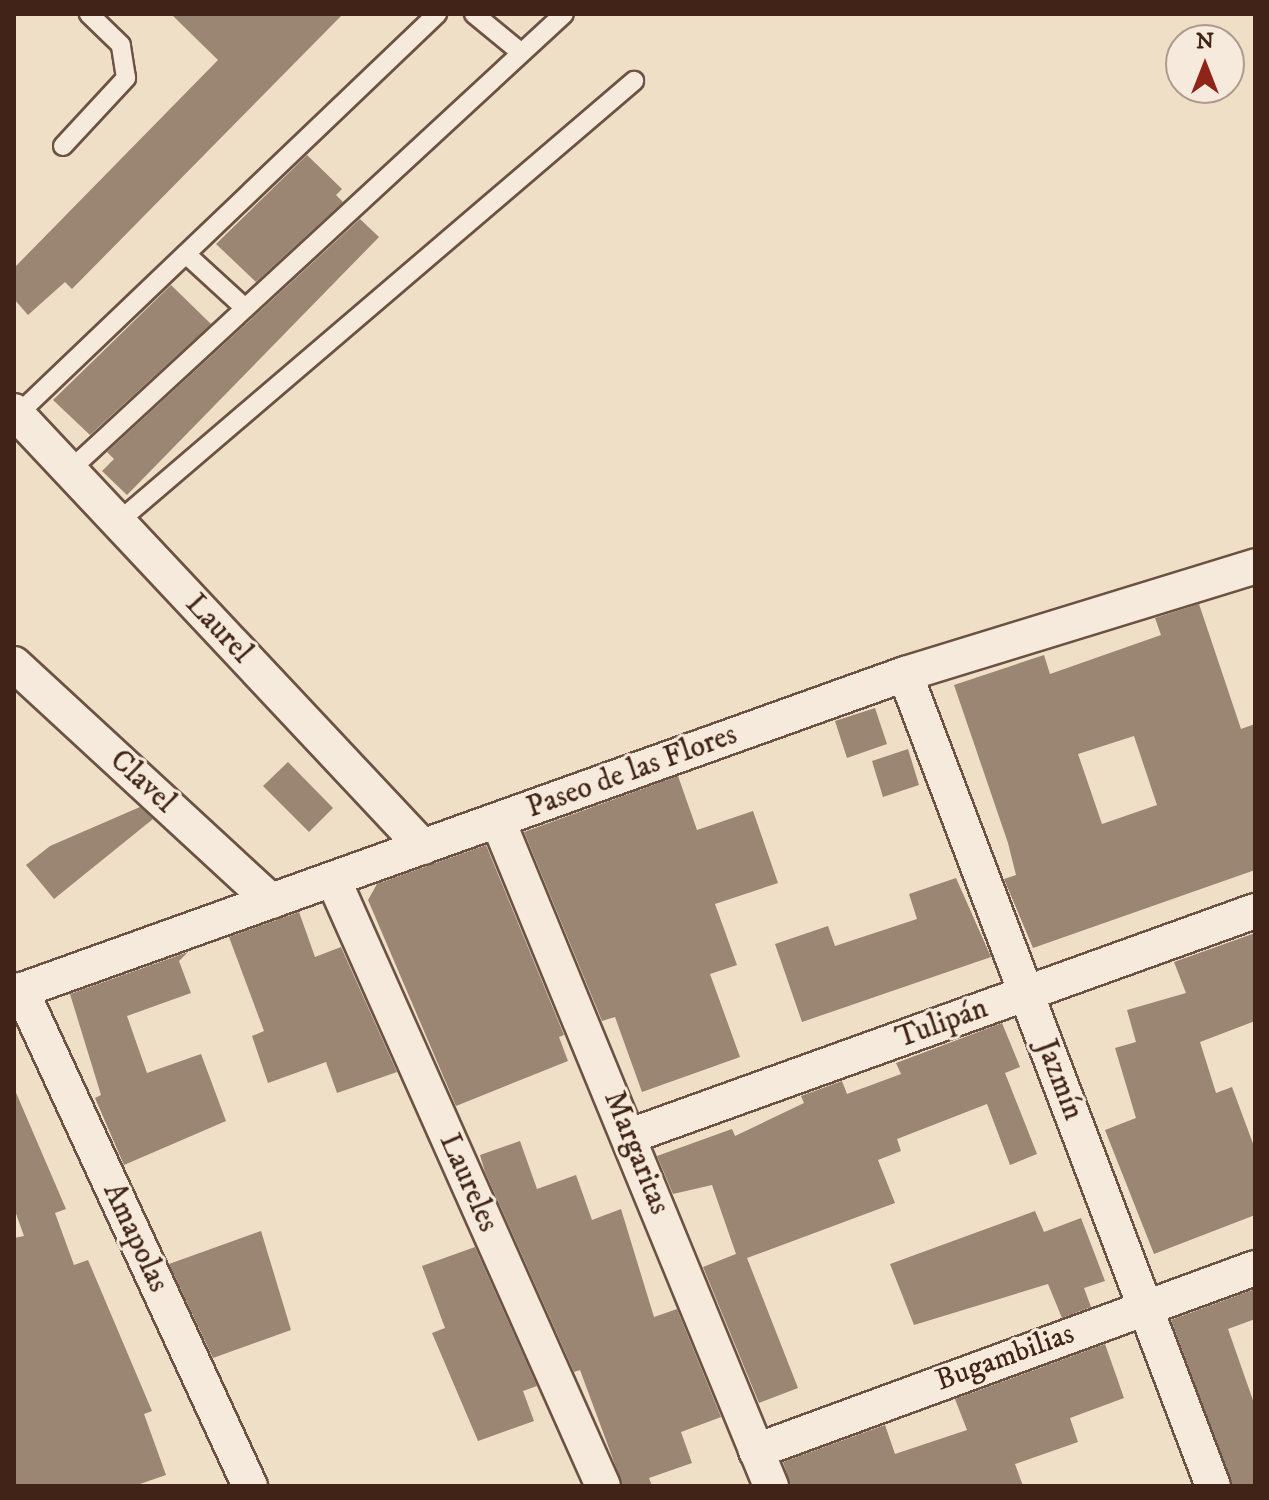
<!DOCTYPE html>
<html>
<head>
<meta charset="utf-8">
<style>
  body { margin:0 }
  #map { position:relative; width:1269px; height:1500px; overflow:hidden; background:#efdfc7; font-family:"IM FELL DW Pica",serif }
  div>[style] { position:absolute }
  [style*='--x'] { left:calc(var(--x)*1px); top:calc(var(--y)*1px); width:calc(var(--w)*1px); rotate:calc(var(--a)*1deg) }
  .building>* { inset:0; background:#9b8573 }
  .roads { filter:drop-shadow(2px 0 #6c5243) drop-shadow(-2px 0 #6c5243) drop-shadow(0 2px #6c5243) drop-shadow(0 -2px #6c5243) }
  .lane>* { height:18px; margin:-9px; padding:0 9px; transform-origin:9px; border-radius:9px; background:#f5eadb }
  .street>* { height:34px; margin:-17px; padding:0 17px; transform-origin:17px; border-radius:17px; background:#f5eadb }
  span { translate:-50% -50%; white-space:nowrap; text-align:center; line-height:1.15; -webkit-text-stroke:6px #f5eadb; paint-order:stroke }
  .street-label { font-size:30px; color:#412317 }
  .frame { position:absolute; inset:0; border:16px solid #412317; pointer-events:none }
  .north { position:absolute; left:1165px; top:24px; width:80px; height:80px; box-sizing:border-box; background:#f5eadb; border:2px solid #ad9a8d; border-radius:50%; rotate:0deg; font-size:22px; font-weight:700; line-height:32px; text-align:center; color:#412317 }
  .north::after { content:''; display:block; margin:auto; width:28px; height:36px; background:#8f2418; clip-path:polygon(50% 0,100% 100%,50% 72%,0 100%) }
</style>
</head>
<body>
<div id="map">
  <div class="building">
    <div style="clip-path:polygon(171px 14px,343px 14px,72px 289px,65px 282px,28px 315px,14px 299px,14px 268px,218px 60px)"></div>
    <div style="clip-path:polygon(307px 155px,342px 189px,336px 195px,343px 202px,256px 282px,216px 244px)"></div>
    <div style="clip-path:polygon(360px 219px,379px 237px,127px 495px,102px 471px,114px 459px,107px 452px)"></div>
    <div style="clip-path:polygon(171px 285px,211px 324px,90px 435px,53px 400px)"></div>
    <div style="clip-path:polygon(evenodd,1199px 604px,1241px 729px,1255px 724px,1255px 870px,1033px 948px,1004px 879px,1016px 875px,1008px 843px,954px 685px,1044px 655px,1050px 674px,1161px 635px,1155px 618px,1199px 604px,1134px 736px,1157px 805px,1102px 824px,1078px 754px,1134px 736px)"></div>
    <div style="clip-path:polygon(875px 708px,887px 744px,847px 758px,835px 721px)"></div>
    <div style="clip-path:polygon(908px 749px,919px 785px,883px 797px,872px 761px)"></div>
    <div style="clip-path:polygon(288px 762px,333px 808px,309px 832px,263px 786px)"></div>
    <div style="clip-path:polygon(678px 776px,697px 830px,753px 811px,778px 883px,715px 904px,737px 965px,710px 974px,740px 1057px,642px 1092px,615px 1017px,602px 1021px,524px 832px)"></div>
    <div style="clip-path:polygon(140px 807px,153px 819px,54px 899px,26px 865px,50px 846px)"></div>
    <div style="clip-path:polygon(486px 845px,564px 1035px,559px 1037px,568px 1061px,456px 1106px,368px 900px,377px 884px)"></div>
    <div style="clip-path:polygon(956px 878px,991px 957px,802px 1022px,775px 944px,828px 926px,835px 946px,917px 919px,909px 894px)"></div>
    <div style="clip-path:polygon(299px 912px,315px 957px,341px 947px,397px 1072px,337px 1093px,326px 1062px,268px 1083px,252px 1036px,264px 1031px,229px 937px)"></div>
    <div style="clip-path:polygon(1255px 933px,1255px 1021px,1200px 1042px,1216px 1093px,1232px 1087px,1255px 1149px,1255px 1215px,1154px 1254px,1105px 1130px,1136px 1118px,1115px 1048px,1136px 1042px,1127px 1010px,1186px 993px,1174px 962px)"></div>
    <div style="clip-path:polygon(188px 952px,179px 961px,191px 993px,127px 1016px,147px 1073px,201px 1054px,226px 1121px,124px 1165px,95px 1098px,101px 1095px,70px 994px)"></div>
    <div style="clip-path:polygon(1002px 1023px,1020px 1067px,1005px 1073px,1037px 1154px,1010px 1165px,987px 1104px,897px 1139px,901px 1151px,878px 1160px,895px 1203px,747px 1258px,798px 1388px,759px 1403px,703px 1267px,736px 1254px,712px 1185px,673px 1194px,657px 1156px,732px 1129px,735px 1136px,804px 1103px,801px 1096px,842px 1081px,847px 1094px,901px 1074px,896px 1063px)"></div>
    <div style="clip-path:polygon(14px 1088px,66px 1209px,55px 1213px,74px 1265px,88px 1260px,152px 1411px,144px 1414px,166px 1475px,134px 1486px,14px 1486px,14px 1238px,24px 1236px,14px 1208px)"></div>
    <div style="clip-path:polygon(520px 1141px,537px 1189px,576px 1175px,592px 1220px,621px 1209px,654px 1317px,677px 1309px,721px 1417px,681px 1432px,692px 1463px,649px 1478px,652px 1486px,623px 1486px,580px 1370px,574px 1372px,485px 1172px,480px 1155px)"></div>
    <div style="clip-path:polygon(1035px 1211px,1044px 1232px,1081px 1218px,1105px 1281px,1084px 1288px,1091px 1307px,1062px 1318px,1048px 1284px,914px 1325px,890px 1264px)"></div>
    <div style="clip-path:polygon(261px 1231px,291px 1330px,213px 1358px,169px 1264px)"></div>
    <div style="clip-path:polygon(475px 1247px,537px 1386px,523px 1391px,534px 1421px,478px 1441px,432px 1333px,445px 1328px,422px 1266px)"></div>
    <div style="clip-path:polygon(1255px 1289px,1255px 1319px,1228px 1329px,1255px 1406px,1255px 1486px,1233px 1486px,1171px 1320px)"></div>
    <div style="clip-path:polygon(1105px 1344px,1124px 1398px,1070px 1418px,1078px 1442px,1015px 1464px,1023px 1486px,791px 1486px,783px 1462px,885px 1425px,895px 1454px,967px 1430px,955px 1399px)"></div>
  </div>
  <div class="roads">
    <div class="lane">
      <div style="--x:474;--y:14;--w:58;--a:39.4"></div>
      <div style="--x:63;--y:146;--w:93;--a:-47.2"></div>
      <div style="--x:126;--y:78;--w:33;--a:-99"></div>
      <div style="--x:121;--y:45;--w:45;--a:-135.9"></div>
      <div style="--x:186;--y:254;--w:80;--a:42.5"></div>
      <div style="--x:17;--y:415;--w:581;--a:-43.67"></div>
      <div style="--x:70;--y:470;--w:672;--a:-42.71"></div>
      <div style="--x:118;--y:522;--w:679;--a:-40.52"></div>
    </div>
    <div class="street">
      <div style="--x:14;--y:411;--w:598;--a:46.83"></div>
      <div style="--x:14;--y:664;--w:350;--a:42.7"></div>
      <div style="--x:905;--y:674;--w:868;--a:69.23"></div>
      <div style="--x:498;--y:821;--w:719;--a:67.68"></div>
      <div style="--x:333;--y:879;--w:664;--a:66.02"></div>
      <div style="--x:21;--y:990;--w:546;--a:65.22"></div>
      <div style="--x:14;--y:993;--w:946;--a:-19.7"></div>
      <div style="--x:905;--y:674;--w:366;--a:-17.1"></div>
      <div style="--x:630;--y:1136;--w:664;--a:-19.8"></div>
      <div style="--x:756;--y:1451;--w:531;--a:-20.14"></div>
    </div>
  </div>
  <div class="street-label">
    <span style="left:218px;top:629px;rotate:47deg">Laurel</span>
    <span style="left:632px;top:772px;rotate:-20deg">Paseo de las Flores</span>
    <span style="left:142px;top:782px;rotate:43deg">Clavel</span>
    <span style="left:942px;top:1024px;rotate:-20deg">Tulipán</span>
    <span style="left:1059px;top:1080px;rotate:69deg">Jazmín</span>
    <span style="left:636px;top:1153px;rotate:68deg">Margaritas</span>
    <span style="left:468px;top:1183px;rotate:66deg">Laureles</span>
    <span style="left:135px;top:1238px;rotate:65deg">Amapolas</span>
    <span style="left:1005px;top:1358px;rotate:-20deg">Bugambilias</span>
  </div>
  <div class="frame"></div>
  <div class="north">N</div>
</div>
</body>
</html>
